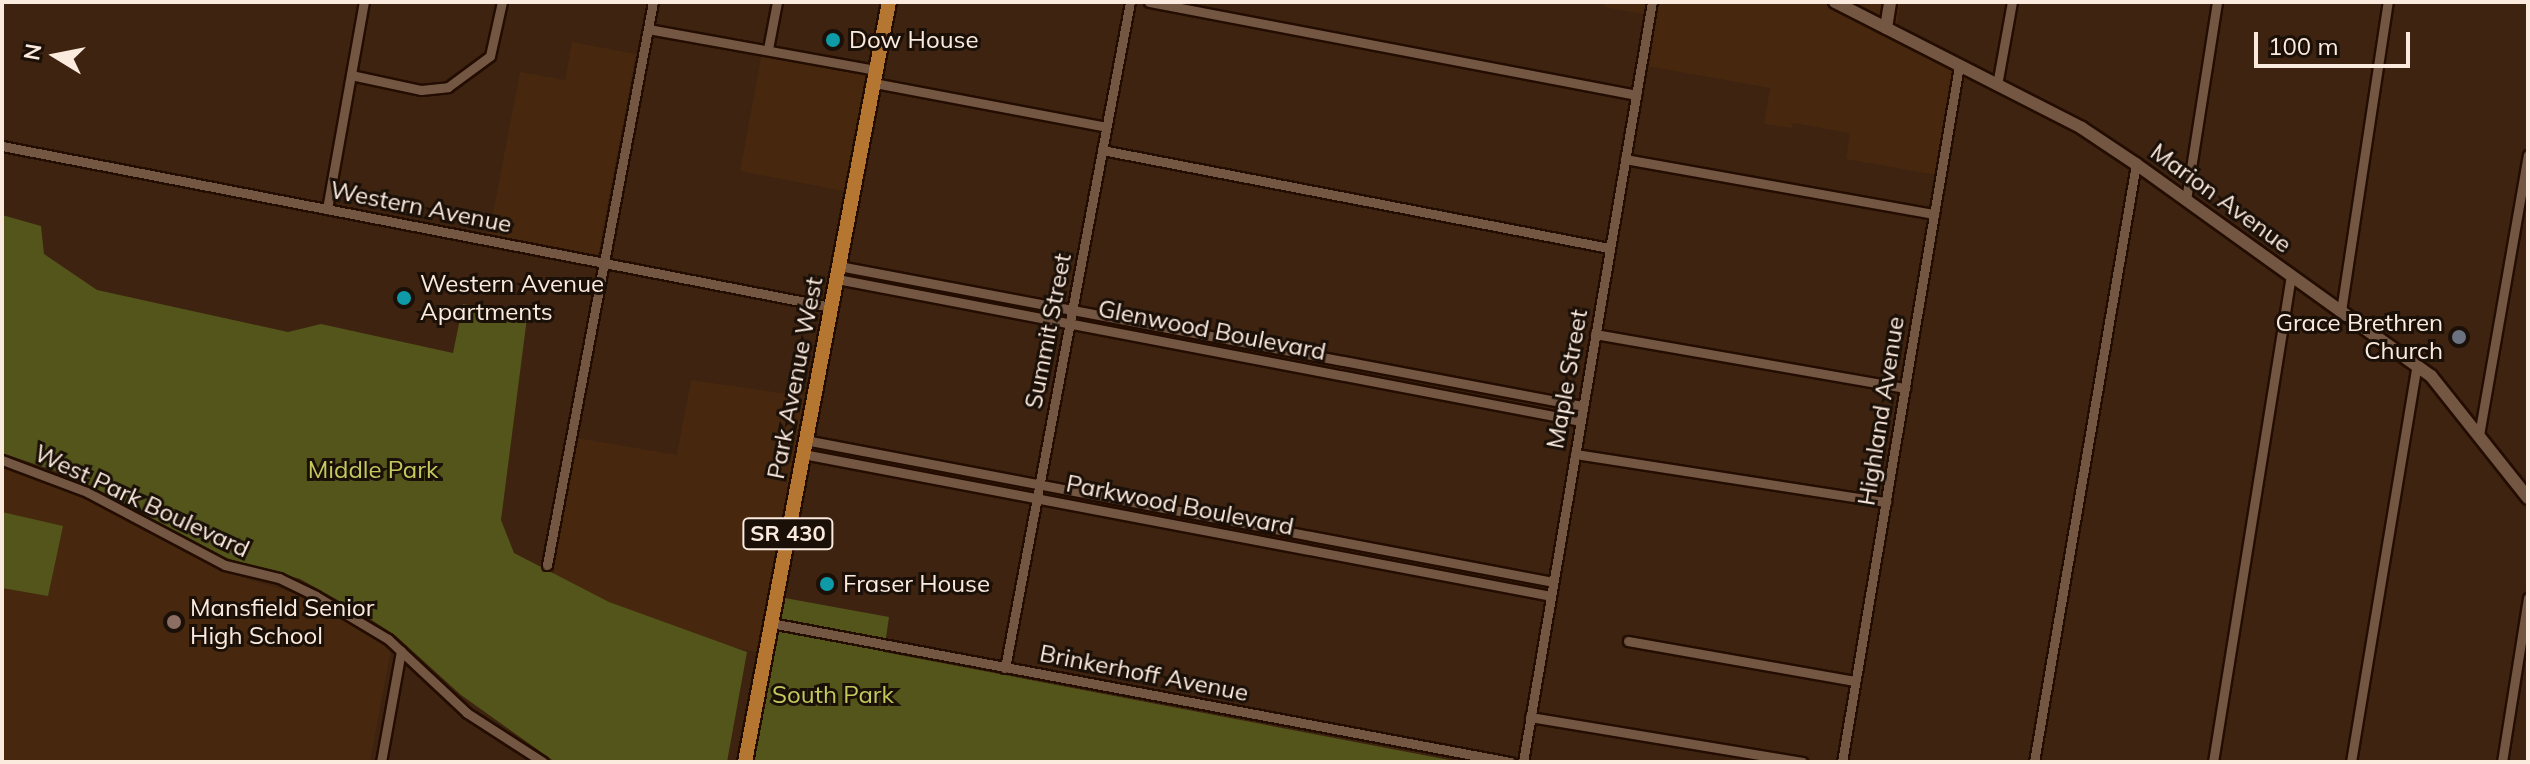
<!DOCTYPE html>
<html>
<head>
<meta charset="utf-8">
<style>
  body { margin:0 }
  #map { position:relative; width:2530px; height:764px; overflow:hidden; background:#3d2310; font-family:Mulish,sans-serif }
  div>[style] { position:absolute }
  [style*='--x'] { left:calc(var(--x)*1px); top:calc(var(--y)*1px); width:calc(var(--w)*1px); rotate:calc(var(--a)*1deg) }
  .built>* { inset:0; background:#47280f }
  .green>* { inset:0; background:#53551b }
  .roads { filter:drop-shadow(2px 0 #230c00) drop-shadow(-2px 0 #230c00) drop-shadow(0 2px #230c00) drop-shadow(0 -2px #230c00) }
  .minor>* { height:9px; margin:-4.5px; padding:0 4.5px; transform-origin:4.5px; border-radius:4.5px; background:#745743 }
  .tertiary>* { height:12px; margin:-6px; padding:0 6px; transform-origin:6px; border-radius:6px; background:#745743 }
  .primary>* { height:14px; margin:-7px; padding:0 7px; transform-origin:7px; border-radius:7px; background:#b57632 }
  .dots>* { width:22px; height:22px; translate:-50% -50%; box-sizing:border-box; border:4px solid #1b1008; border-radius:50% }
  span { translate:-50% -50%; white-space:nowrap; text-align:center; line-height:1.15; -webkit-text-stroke:6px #1b1008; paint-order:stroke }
  .shield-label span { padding:2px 6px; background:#1b1008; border:2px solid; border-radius:6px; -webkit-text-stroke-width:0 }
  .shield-label { font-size:22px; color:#fbeade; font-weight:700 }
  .poi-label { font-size:24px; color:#fbeade }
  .left { translate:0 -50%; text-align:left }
  .right { translate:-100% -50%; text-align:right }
  .street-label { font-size:24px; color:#fbeade }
  .park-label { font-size:24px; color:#c4c95e }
  .frame { position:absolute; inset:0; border:4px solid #fbeade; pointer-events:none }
  .north { position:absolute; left:16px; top:16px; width:80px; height:80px; -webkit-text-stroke:6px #1b1008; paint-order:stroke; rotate:280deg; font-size:22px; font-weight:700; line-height:32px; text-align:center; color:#fbeade }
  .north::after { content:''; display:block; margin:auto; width:28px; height:36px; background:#fbeade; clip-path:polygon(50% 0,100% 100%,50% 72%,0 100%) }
  .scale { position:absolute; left:2254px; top:32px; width:156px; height:36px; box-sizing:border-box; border:4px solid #fbeade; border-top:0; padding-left:10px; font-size:24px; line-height:28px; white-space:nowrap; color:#fbeade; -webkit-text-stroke:6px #1b1008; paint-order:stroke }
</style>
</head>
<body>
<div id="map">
  <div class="built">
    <div style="clip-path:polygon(1605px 2px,1900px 2px,1897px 25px,1969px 62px,1942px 176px,1846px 159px,1850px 133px,1793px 123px,1792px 128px,1764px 124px,1770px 88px,1647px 66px,1655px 16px,1604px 7px)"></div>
    <div style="clip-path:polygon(572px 42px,636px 54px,598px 255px,489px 234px,520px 72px,565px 80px)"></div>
    <div style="clip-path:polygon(762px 52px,882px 76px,859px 194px,740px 171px)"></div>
    <div style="clip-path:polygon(691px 380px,822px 399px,773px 656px,713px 642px,609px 602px,553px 575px,577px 438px,677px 455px)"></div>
    <div style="clip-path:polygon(2px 468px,88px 500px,221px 571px,301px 595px,391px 649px,370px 762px,2px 762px)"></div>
  </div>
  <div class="green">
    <div style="clip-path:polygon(2px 215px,41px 226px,44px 254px,97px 290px,288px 332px,321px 324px,453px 353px,463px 304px,527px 318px,501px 520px,514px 553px,609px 602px,747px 652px,727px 762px,555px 762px,461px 695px,396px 636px,361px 613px,300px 579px,226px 558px,76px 478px,2px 453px)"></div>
    <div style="clip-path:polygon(2px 512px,63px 526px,48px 596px,2px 588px)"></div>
    <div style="clip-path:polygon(785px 598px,889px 617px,884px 652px,1460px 762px,754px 762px)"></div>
  </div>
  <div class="roads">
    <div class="minor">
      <div style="--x:1149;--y:2;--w:496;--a:10.8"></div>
      <div style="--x:648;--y:29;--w:232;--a:10.2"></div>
      <div style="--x:768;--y:49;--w:48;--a:-79.2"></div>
      <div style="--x:351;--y:75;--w:72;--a:12.1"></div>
      <div style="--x:421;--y:90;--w:27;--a:-6"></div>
      <div style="--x:448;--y:87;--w:52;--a:-36.4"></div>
      <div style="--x:490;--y:56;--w:55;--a:-77.5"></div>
      <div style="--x:874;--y:83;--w:236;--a:10.7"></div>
      <div style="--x:1997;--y:85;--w:84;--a:-79.8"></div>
      <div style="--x:2;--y:146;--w:844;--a:10.99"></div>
      <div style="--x:1102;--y:150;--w:516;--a:10.94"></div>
      <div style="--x:1625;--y:159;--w:314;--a:10.1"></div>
      <div style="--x:2186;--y:200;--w:200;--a:-81.1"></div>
      <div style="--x:327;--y:209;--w:210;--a:-79.9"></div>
      <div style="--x:839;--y:266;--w:756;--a:10.67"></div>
      <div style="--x:837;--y:279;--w:756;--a:10.82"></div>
      <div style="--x:2341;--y:311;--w:313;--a:-81.4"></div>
      <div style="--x:1595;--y:334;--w:315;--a:9.9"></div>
      <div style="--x:2479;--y:435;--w:284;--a:-80.1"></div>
      <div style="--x:805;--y:440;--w:761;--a:10.75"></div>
      <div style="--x:803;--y:454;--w:761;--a:10.75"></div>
      <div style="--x:1575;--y:454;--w:315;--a:8.8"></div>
      <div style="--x:2;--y:460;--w:91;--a:20.6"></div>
      <div style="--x:87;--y:492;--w:156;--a:27.9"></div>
      <div style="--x:225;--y:565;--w:56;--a:13.5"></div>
      <div style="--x:279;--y:578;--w:41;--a:25.9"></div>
      <div style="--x:316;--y:596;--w:84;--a:30.8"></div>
      <div style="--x:388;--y:639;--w:108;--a:43.1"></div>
      <div style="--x:467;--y:713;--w:90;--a:32.8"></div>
      <div style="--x:547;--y:565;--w:573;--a:-79.34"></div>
      <div style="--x:771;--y:623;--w:752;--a:10.65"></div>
      <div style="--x:1628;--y:641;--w:230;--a:10"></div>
      <div style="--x:1005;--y:668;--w:678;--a:-79.37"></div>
      <div style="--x:1530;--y:717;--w:276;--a:9.4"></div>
      <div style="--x:381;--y:762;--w:113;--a:-79.8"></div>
      <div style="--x:1523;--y:762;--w:771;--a:-80.37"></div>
      <div style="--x:1842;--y:762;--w:706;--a:-80.46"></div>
      <div style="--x:2034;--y:762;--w:607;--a:-80.32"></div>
      <div style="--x:2213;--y:762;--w:493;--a:-80.9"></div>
      <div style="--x:2351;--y:762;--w:402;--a:-80.6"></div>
      <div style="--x:2502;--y:762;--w:166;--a:-81"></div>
    </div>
    <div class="tertiary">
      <div style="--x:1835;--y:2;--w:277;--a:27"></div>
      <div style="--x:2082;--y:128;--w:65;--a:33.7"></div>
      <div style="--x:2136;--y:164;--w:363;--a:35.7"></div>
      <div style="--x:2431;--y:376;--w:156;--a:51.5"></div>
      <div style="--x:1886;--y:28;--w:26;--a:-81"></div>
    </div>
    <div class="primary">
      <div style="--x:745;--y:762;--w:774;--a:-79.27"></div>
    </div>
  </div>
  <div class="dots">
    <div style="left:833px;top:40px;background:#0f9aa8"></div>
    <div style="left:404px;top:298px;background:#0f9aa8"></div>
    <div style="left:2459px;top:337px;background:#6b7280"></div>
    <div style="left:827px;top:584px;background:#0f9aa8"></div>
    <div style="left:174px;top:622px;background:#8d6e63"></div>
  </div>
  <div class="shield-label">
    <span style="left:788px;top:534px">SR 430</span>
  </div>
  <div class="poi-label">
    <span class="left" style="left:849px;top:40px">Dow House</span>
    <span class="left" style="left:420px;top:298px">Western Avenue<br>Apartments</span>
    <span class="right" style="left:2443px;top:337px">Grace Brethren<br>Church</span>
    <span class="left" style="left:843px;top:584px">Fraser House</span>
    <span class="left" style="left:190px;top:622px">Mansfield Senior<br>High School</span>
  </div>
  <div class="street-label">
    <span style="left:2221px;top:198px;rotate:36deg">Marion Avenue</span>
    <span style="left:421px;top:207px;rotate:11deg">Western Avenue</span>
    <span style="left:1212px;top:330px;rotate:11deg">Glenwood Boulevard</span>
    <span style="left:1048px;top:331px;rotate:-79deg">Summit Street</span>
    <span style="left:795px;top:378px;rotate:-79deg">Park Avenue West</span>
    <span style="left:1567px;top:379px;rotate:-80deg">Maple Street</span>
    <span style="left:1881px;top:411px;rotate:-81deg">Highland Avenue</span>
    <span style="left:142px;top:501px;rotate:25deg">West Park Boulevard</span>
    <span style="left:1180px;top:505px;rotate:11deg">Parkwood Boulevard</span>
    <span style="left:1144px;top:673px;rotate:11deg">Brinkerhoff Avenue</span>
  </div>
  <div class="park-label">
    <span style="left:373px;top:470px">Middle Park</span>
    <span style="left:833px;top:695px">South Park</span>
  </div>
  <div class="frame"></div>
  <div class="north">N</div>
  <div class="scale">100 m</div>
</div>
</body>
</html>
